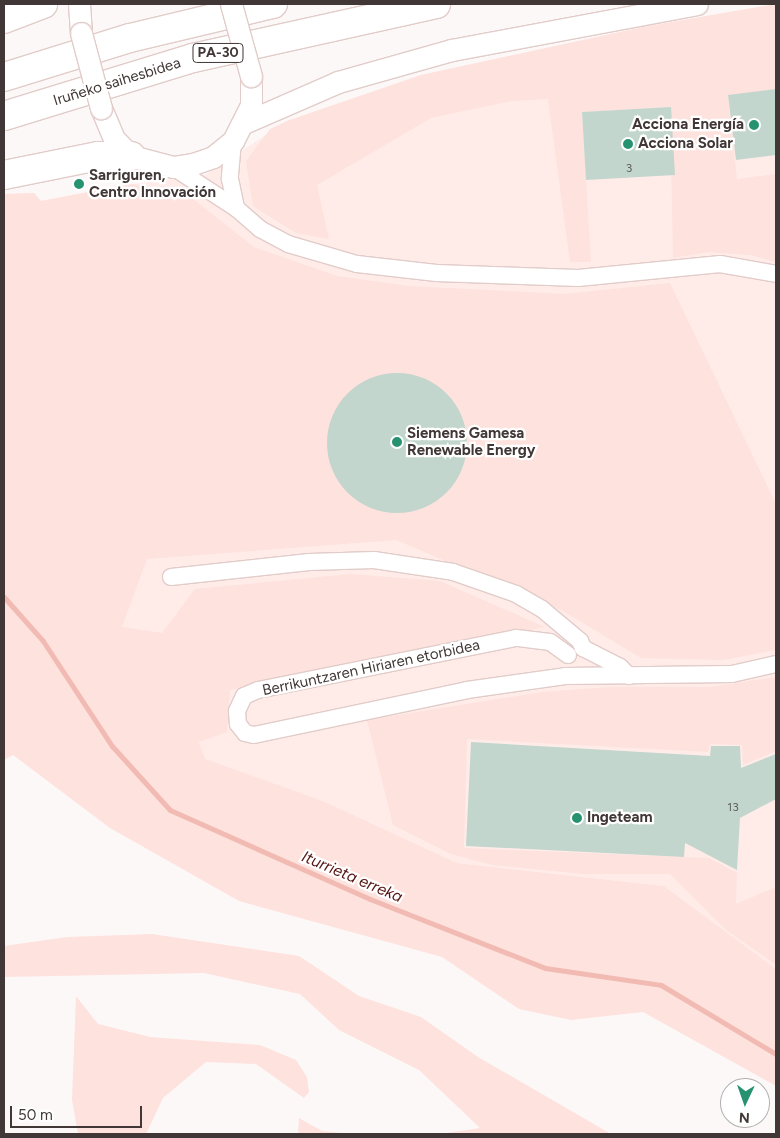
<!DOCTYPE html>
<html>
<head>
<meta charset="utf-8">
<style>
  body { margin:0 }
  #map { position:relative; width:780px; height:1138px; overflow:hidden; background:#fdf8f8; font-family:Figtree,sans-serif }
  div>[style] { position:absolute }
  [style*='--x'] { left:calc(var(--x)*1px); top:calc(var(--y)*1px); width:calc(var(--w)*1px); rotate:calc(var(--a)*1deg) }
  .built>* { inset:0; background:#ffece9 }
  .green>* { inset:0; background:#fee2dd }
  .stream>* { height:5px; margin:-2.5px; padding:0 2.5px; transform-origin:2.5px; border-radius:2.5px; background:#f1bab2 }
  .building>* { inset:0; background:#c2d6cd }
  .round { border-radius:50% }
  .roads { filter:drop-shadow(1px 0 #e1ccc9) drop-shadow(-1px 0 #e1ccc9) drop-shadow(0 1px #e1ccc9) drop-shadow(0 -1px #e1ccc9) }
  .minor>* { height:16px; margin:-8px; padding:0 8px; transform-origin:8px; border-radius:8px; background:#fff }
  .tertiary>* { height:21px; margin:-10.5px; padding:0 10.5px; transform-origin:10.5px; border-radius:10.5px; background:#fff }
  .motorway>* { height:28px; margin:-14px; padding:0 14px; transform-origin:14px; border-radius:14px; background:#fff }
  .bridges { filter:drop-shadow(1px 0 #e1ccc9) drop-shadow(-1px 0 #e1ccc9) drop-shadow(0 1px #e1ccc9) drop-shadow(0 -1px #e1ccc9) }
  .tertiary-bridge>* { height:21px; margin:-10.5px; padding:0 10.5px; transform-origin:10.5px; border-radius:10.5px; background:#fff }
  .dots>* { width:14px; height:14px; translate:-50% -50%; box-sizing:border-box; border:2px solid #fff; border-radius:50% }
  span { translate:-50% -50%; white-space:nowrap; text-align:center; line-height:1.15; -webkit-text-stroke:4.5px #fff; paint-order:stroke }
  .number-label { font-size:12px; color:#605f5c }
  .number-label span { -webkit-text-stroke-width:0 }
  .shield-label span { padding:1px 4px; background:#fff; border:1px solid; border-radius:4px; -webkit-text-stroke-width:0 }
  .shield-label { font-size:14px; color:#403736; font-weight:700 }
  .street-label { font-size:15px; color:#403736 }
  .poi-label { font-size:15px; color:#403736; font-weight:700 }
  .right { translate:-100% -50%; text-align:right }
  .left { translate:0 -50%; text-align:left }
  .water-label { font-size:16px; color:#541410; font-style:italic }
  .frame { position:absolute; inset:0; border:5px solid #403736; pointer-events:none }
  .north { position:absolute; left:720px; top:1078px; width:50px; height:50px; box-sizing:border-box; background:#fff; border:1px solid #b3afaf; border-radius:50%; rotate:183deg; font-size:14px; font-weight:700; line-height:20px; text-align:center; color:#403736 }
  .north::after { content:''; display:block; margin:auto; width:18px; height:22px; background:#269270; clip-path:polygon(50% 0,100% 100%,50% 72%,0 100%) }
  .scale { position:absolute; left:10px; top:1106px; width:132px; height:22px; box-sizing:border-box; border:2px solid #403736; border-top:0; padding-left:6px; font-size:15px; line-height:18px; white-space:nowrap; color:#403736; -webkit-text-stroke:4px #fff; paint-order:stroke }
</style>
</head>
<body>
<div id="map">
  <div class="built">
    <div style="clip-path:polygon(776px 4px,776px 969px,664px 886px,457px 863px,323px 801px,205px 760px,199px 742px,122px 627px,4px 194px,34px 193px,41px 201px,117px 186px,205px 175px,287px 121px,421px 75px,643px 27px)"></div>
  </div>
  <div class="green">
    <div style="clip-path:polygon(776px 4px,776px 89px,728px 96px,737px 179px,776px 174px,776px 262px,750px 255px,709px 252px,673px 258px,670px 107px,582px 112px,591px 262px,570px 262px,548px 99px,511px 101px,431px 118px,317px 185px,329px 239px,296px 233px,253px 206px,246px 161px,270px 129px,287px 121px,421px 75px,643px 27px)"></div>
    <div style="clip-path:polygon(132px 184px,188px 195px,254px 247px,337px 276px,409px 286px,564px 294px,670px 283px,776px 504px,776px 650px,723px 660px,641px 658px,563px 611px,396px 540px,147px 559px,122px 627px,162px 633px,195px 589px,351px 574px,440px 581px,545px 627px,230px 690px,227px 732px,199px 742px,205px 759px,323px 801px,457px 863px,664px 886px,776px 969px,776px 1086px,643px 1012px,571px 1020px,519px 1009px,442px 957px,239px 901px,110px 828px,13px 755px,4px 760px,4px 194px,34px 193px,41px 201px)"></div>
    <div style="clip-path:polygon(776px 677px,776px 751px,743px 765px,742px 745px,710px 744px,708px 752px,467px 739px,464px 848px,709px 858px,737px 873px,736px 904px,776px 887px,776px 965px,726px 930px,670px 874px,583px 874px,492px 865px,451px 854px,393px 825px,367px 720px,542px 692px,608px 687px,709px 687px)"></div>
    <div style="clip-path:polygon(152px 934px,299px 956px,359px 996px,421px 1017px,478px 1057px,611px 1134px,439px 1134px,480px 1128px,419px 1070px,339px 1030px,300px 994px,204px 973px,4px 977px,4px 946px,67px 937px)"></div>
    <div style="clip-path:polygon(76px 996px,98px 1024px,150px 1037px,260px 1045px,296px 1060px,307px 1077px,309px 1092px,304px 1098px,256px 1064px,206px 1062px,163px 1098px,146px 1134px,78px 1134px,72px 1100px)"></div>
    <div style="clip-path:polygon(299px 1118px,322px 1131px,353px 1134px,298px 1134px)"></div>
  </div>
  <div class="stream">
    <div style="--x:4;--y:597;--w:59;--a:48.4"></div>
    <div style="--x:43;--y:641;--w:126;--a:56.7"></div>
    <div style="--x:112;--y:746;--w:86;--a:47.8"></div>
    <div style="--x:170;--y:810;--w:219;--a:24"></div>
    <div style="--x:370;--y:899;--w:188;--a:21.5"></div>
    <div style="--x:545;--y:968;--w:117;--a:8.3"></div>
    <div style="--x:661;--y:985;--w:134;--a:31"></div>
  </div>
  <div class="building">
    <div style="clip-path:polygon(776px 89px,776px 155px,736px 160px,728px 95px)"></div>
    <div style="clip-path:polygon(671px 107px,675px 175px,586px 180px,582px 112px)"></div>
    <div class="round" style="left:327px;top:373px;width:140px;height:140px"></div>
    <div style="clip-path:polygon(471px 742px,710px 756px,711px 746px,740px 746px,741px 768px,776px 754px,776px 799px,740px 818px,737px 870px,685px 843px,684px 857px,466px 846px)"></div>
  </div>
  <div class="roads">
    <div class="minor">
      <div style="--x:233;--y:141;--w:38;--a:95"></div>
      <div style="--x:230;--y:179;--w:30;--a:78"></div>
      <div style="--x:173;--y:167;--w:75;--a:33.1"></div>
      <div style="--x:236;--y:208;--w:32;--a:41"></div>
      <div style="--x:260;--y:229;--w:32;--a:28"></div>
      <div style="--x:288;--y:244;--w:72;--a:16.2"></div>
      <div style="--x:357;--y:264;--w:80;--a:6.5"></div>
      <div style="--x:436;--y:273;--w:142;--a:2"></div>
      <div style="--x:578;--y:278;--w:143;--a:-5.6"></div>
      <div style="--x:720;--y:264;--w:57;--a:10.1"></div>
      <div style="--x:171;--y:577;--w:139;--a:-6.2"></div>
      <div style="--x:309;--y:562;--w:65;--a:-1.8"></div>
      <div style="--x:374;--y:560;--w:80;--a:8.6"></div>
      <div style="--x:453;--y:572;--w:67;--a:19.2"></div>
      <div style="--x:516;--y:594;--w:30;--a:30"></div>
      <div style="--x:542;--y:609;--w:50;--a:40.1"></div>
      <div style="--x:580;--y:641;--w:8;--a:67"></div>
      <div style="--x:583;--y:648;--w:42;--a:27.2"></div>
      <div style="--x:620;--y:667;--w:13;--a:45"></div>
      <div style="--x:568;--y:655;--w:22;--a:-144"></div>
      <div style="--x:550;--y:642;--w:34;--a:-173"></div>
      <div style="--x:516;--y:638;--w:263;--a:168.6"></div>
      <div style="--x:258;--y:690;--w:15;--a:157"></div>
      <div style="--x:244;--y:696;--w:17;--a:115"></div>
      <div style="--x:237;--y:711;--w:13;--a:86"></div>
      <div style="--x:238;--y:724;--w:11;--a:52"></div>
      <div style="--x:245;--y:733;--w:9;--a:13"></div>
      <div style="--x:254;--y:735;--w:218;--a:-11.9"></div>
      <div style="--x:467;--y:690;--w:99;--a:-8.1"></div>
      <div style="--x:565;--y:676;--w:167;--a:-0.7"></div>
      <div style="--x:732;--y:674;--w:45;--a:-12.8"></div>
    </div>
    <div class="tertiary">
      <div style="--x:79;--y:4;--w:29;--a:86"></div>
      <div style="--x:101;--y:108;--w:34;--a:67"></div>
      <div style="--x:114;--y:139;--w:24;--a:45"></div>
      <div style="--x:131;--y:156;--w:43;--a:14.7"></div>
      <div style="--x:173;--y:167;--w:20;--a:-9"></div>
      <div style="--x:193;--y:164;--w:21;--a:-19"></div>
      <div style="--x:213;--y:157;--w:26;--a:-39"></div>
      <div style="--x:233;--y:141;--w:40;--a:-63.4"></div>
      <div style="--x:251;--y:105;--w:29;--a:-90"></div>
      <div style="--x:244;--y:123;--w:103;--a:-23.6"></div>
      <div style="--x:338;--y:82;--w:118;--a:-15.7"></div>
      <div style="--x:452;--y:50;--w:249;--a:-10.6"></div>
    </div>
    <div class="motorway">
      <div style="--x:4;--y:19;--w:42;--a:-21"></div>
      <div style="--x:4;--y:77;--w:132;--a:-17.2"></div>
      <div style="--x:130;--y:38;--w:147;--a:-13.4"></div>
      <div style="--x:4;--y:116;--w:198;--a:-17.1"></div>
      <div style="--x:193;--y:58;--w:249;--a:-12.5"></div>
      <div style="--x:4;--y:175;--w:96;--a:-11.4"></div>
      <div style="--x:98;--y:156;--w:33;--a:0"></div>
    </div>
  </div>
  <div class="bridges">
    <div class="tertiary-bridge">
      <div style="--x:231;--y:4;--w:75;--a:74.5"></div>
      <div style="--x:81;--y:33;--w:78;--a:75.1"></div>
    </div>
  </div>
  <div class="dots">
    <div style="left:754px;top:125px;background:#269270"></div>
    <div style="left:628px;top:144px;background:#269270"></div>
    <div style="left:79px;top:184px;background:#269270"></div>
    <div style="left:397px;top:442px;background:#269270"></div>
    <div style="left:577px;top:818px;background:#269270"></div>
  </div>
  <div class="number-label">
    <span style="left:629px;top:169px">3</span>
    <span style="left:733px;top:808px">13</span>
  </div>
  <div class="shield-label">
    <span style="left:218px;top:53px">PA-30</span>
  </div>
  <div class="street-label">
    <span style="left:117px;top:82px;rotate:-17deg">Iruñeko saihesbidea</span>
    <span style="left:371px;top:668px;rotate:-12deg">Berrikuntzaren Hiriaren etorbidea</span>
  </div>
  <div class="poi-label">
    <span class="right" style="left:744px;top:125px">Acciona Energía</span>
    <span class="left" style="left:638px;top:144px">Acciona Solar</span>
    <span class="left" style="left:89px;top:184px">Sarriguren,<br>Centro Innovación</span>
    <span class="left" style="left:407px;top:442px">Siemens Gamesa<br>Renewable Energy</span>
    <span class="left" style="left:587px;top:818px">Ingeteam</span>
  </div>
  <div class="water-label">
    <span style="left:352px;top:877px;rotate:23deg">Iturrieta erreka</span>
  </div>
  <div class="frame"></div>
  <div class="north">N</div>
  <div class="scale">50 m</div>
</div>
</body>
</html>
